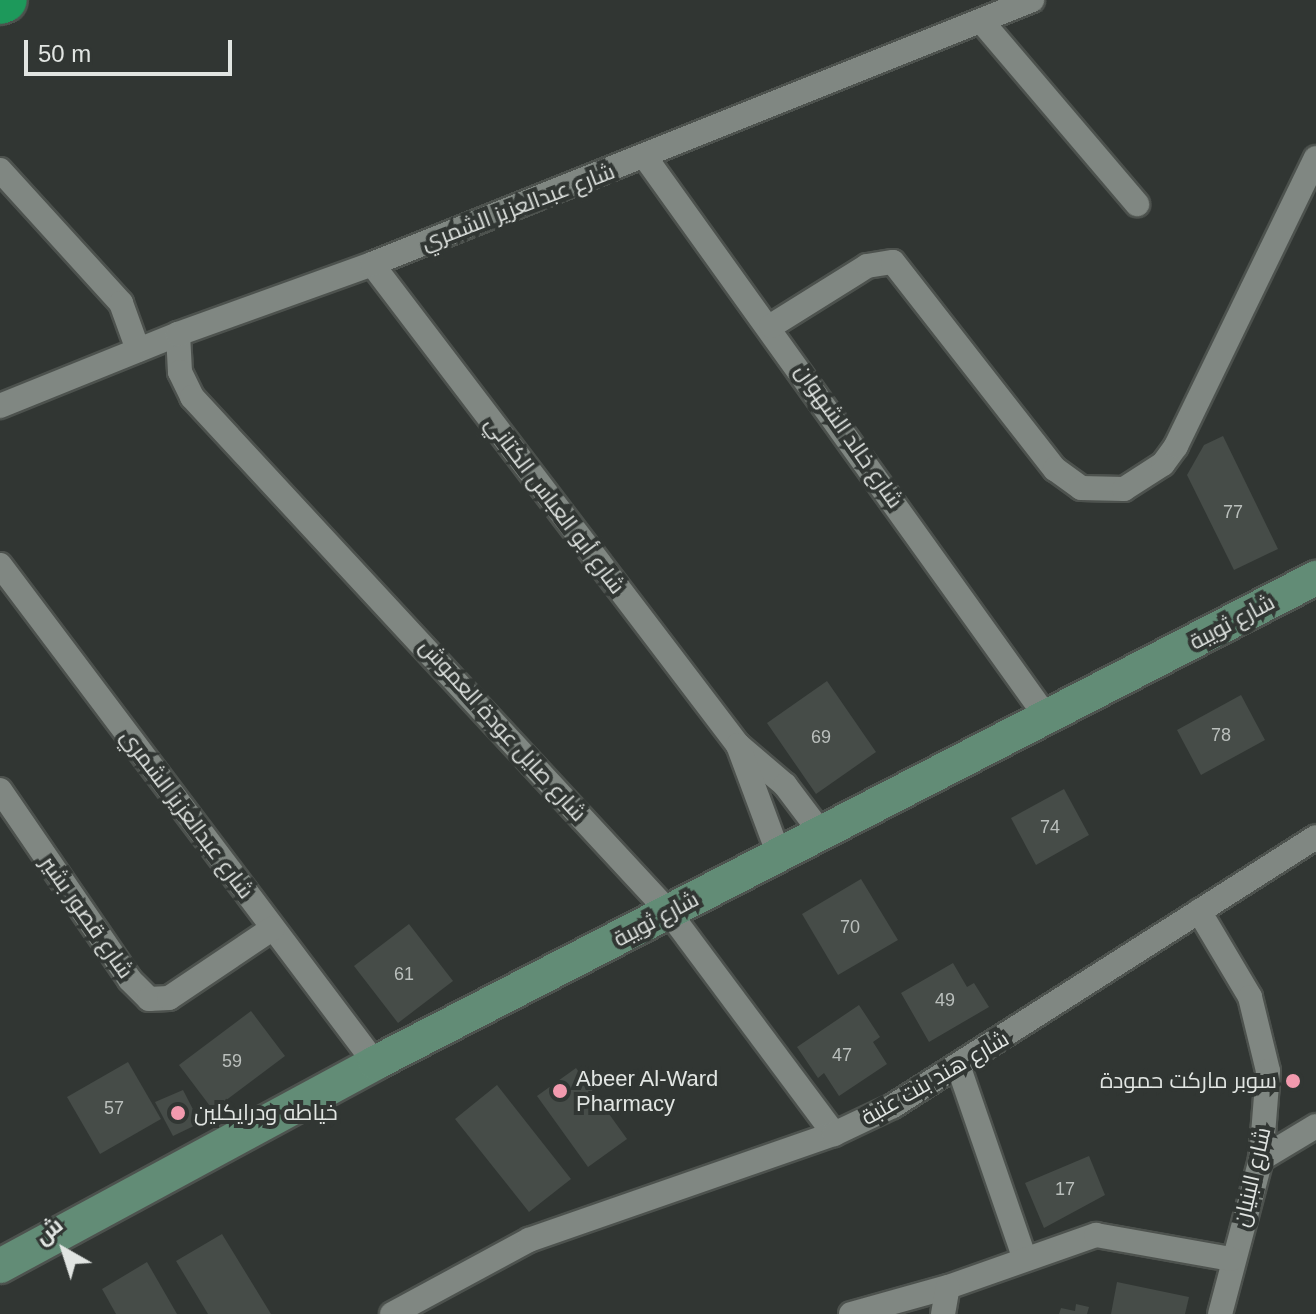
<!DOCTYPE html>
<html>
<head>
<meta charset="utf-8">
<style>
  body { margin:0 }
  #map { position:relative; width:1316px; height:1314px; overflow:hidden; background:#313633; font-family:Helvetica,Cairo,sans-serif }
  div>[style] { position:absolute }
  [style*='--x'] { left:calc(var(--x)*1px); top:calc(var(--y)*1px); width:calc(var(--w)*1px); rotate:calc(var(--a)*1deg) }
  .building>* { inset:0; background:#464c48 }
  .roads { filter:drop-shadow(2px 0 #4d524e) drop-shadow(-2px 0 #4d524e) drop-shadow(0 2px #4d524e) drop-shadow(0 -2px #4d524e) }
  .street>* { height:24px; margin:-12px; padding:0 12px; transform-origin:12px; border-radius:12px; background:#808782 }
  .secondary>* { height:34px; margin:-17px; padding:0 17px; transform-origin:17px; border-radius:17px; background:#628c76 }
  .highway>* { height:44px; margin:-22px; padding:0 22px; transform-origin:22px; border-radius:22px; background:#1d995b }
  .dots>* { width:22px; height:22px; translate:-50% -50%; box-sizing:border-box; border:4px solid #313633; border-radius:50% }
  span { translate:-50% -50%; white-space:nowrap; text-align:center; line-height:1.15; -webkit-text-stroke:8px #313633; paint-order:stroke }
  .number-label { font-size:18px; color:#babfbc }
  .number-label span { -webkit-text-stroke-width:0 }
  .street-label { font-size:22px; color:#e1e5e2 }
  .poi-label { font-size:22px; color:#e1e5e2 }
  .left { translate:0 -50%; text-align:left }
  .right { translate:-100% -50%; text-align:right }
  .north { position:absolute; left:24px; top:1210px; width:80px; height:80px; -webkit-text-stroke:6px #313633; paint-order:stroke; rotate:321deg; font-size:22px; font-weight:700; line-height:32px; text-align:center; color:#e1e5e2 }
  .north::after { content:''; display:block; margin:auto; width:28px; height:36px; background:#e1e5e2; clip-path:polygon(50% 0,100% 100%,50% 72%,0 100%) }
  .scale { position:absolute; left:24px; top:40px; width:208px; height:36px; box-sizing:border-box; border:4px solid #e1e5e2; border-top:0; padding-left:10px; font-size:24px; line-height:28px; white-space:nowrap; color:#e1e5e2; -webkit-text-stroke:6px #313633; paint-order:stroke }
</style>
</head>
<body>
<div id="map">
  <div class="building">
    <div style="clip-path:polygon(1223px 436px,1278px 549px,1234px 570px,1187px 475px,1204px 445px)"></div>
    <div style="clip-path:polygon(827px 681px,876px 752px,816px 794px,767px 723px)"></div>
    <div style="clip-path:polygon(1241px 695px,1265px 740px,1201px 775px,1177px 730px)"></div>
    <div style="clip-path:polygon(1064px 789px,1089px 835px,1036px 865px,1011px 818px)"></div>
    <div style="clip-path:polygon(861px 879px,898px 940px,838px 975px,802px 914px)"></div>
    <div style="clip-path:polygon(409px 924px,453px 981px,398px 1023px,354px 966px)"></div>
    <div style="clip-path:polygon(953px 963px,967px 987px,974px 983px,989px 1007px,929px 1042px,901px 993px)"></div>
    <div style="clip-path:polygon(859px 1005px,880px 1037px,873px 1042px,887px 1064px,839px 1096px,824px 1073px,818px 1078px,797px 1047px)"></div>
    <div style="clip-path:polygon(251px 1011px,285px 1056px,213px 1110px,179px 1065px)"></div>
    <div style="clip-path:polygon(128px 1062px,161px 1119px,100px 1154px,67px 1097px)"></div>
    <div style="clip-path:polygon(576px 1068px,627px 1139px,588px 1167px,537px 1096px)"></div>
    <div style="clip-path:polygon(497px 1085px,571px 1179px,529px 1212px,455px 1119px)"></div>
    <div style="clip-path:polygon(183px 1090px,200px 1123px,173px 1136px,155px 1102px)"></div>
    <div style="clip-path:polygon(1089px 1156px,1105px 1195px,1044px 1228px,1025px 1183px)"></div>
    <div style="clip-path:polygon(222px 1234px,271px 1314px,208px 1314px,176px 1261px)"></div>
    <div style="clip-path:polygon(147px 1262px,177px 1314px,116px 1314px,102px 1289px)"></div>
    <div style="clip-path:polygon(1117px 1282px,1189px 1297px,1185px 1314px,1111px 1314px)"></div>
    <div style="clip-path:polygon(1076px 1304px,1089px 1307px,1087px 1314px,1059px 1314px,1061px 1308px,1075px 1311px)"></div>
  </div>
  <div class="roads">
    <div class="street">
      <div style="--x:983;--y:23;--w:238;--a:49.6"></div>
      <div style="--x:645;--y:157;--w:692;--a:54.36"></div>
      <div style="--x:0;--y:170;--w:180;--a:47.7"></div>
      <div style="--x:121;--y:303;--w:50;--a:70.1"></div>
      <div style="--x:372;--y:264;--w:604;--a:52.73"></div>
      <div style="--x:738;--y:745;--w:62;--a:40.4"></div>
      <div style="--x:785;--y:785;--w:61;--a:52.9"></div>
      <div style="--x:771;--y:326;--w:113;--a:-32"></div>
      <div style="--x:867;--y:266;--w:26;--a:-9"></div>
      <div style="--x:893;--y:262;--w:263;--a:52"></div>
      <div style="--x:1055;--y:469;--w:32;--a:36"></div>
      <div style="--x:1081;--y:488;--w:43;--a:1.3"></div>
      <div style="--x:1124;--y:489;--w:46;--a:-32.7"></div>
      <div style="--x:1163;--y:464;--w:22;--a:-54"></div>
      <div style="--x:1176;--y:446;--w:320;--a:-64.1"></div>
      <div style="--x:178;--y:334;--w:38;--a:87"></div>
      <div style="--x:180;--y:372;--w:28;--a:64"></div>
      <div style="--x:192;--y:397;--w:701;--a:47.2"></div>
      <div style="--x:668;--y:911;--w:278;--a:53.3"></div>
      <div style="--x:0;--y:406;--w:192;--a:-22"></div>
      <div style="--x:178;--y:334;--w:206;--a:-19.8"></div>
      <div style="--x:372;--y:264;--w:711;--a:-21.8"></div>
      <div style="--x:0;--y:565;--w:623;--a:53.02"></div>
      <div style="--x:738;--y:745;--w:117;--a:69.6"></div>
      <div style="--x:0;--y:790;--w:230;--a:55.6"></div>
      <div style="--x:130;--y:980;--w:27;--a:45"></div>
      <div style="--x:149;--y:999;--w:20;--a:-3"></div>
      <div style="--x:169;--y:998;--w:125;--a:-33.9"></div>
      <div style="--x:1199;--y:911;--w:100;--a:59.3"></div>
      <div style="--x:1250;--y:997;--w:76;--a:76.3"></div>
      <div style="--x:1268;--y:1071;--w:88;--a:94.5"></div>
      <div style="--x:1261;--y:1159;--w:160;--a:104.8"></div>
      <div style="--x:959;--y:1068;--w:200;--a:71"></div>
      <div style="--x:1261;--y:1159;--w:64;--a:-31"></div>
      <div style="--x:392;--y:1314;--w:156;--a:-28.4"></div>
      <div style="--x:529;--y:1240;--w:323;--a:-19.2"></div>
      <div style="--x:834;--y:1134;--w:65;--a:-25.4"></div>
      <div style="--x:893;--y:1106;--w:501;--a:-32.45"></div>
      <div style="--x:851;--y:1314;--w:101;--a:-15.6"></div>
      <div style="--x:948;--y:1287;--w:157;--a:-19.4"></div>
      <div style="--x:1096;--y:1235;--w:137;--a:10.1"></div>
      <div style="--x:943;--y:1314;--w:27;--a:-80"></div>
    </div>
    <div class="secondary">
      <div style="--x:0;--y:1266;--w:426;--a:-28.4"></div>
      <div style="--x:375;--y:1063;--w:1059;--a:-27.27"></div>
    </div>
    <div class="highway">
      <div style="--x:0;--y:2;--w:5;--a:-22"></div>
    </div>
  </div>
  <div class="dots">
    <div style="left:1293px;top:1081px;background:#f29aae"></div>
    <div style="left:560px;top:1091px;background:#f29aae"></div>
    <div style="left:178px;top:1113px;background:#f29aae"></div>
  </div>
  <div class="number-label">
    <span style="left:1233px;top:512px">77</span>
    <span style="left:1221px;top:735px">78</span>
    <span style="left:821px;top:737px">69</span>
    <span style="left:1050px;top:827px">74</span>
    <span style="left:850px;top:927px">70</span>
    <span style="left:404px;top:974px">61</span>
    <span style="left:945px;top:1000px">49</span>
    <span style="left:842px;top:1055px">47</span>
    <span style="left:232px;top:1061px">59</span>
    <span style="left:114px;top:1108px">57</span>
    <span style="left:1065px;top:1189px">17</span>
  </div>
  <div class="street-label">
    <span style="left:518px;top:207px;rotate:-21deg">شارع عبدالعزيز الشمري</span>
    <span style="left:849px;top:436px;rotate:55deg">شارع خالد الشهوان</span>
    <span style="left:555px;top:505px;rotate:53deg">شارع أبو العباس الكتاني</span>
    <span style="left:1232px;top:622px;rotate:-28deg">شارع ثويبة</span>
    <span style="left:503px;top:730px;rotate:48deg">شارع صايل عودة العموش</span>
    <span style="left:187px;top:814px;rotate:53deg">شارع عبدالعزيز الشمري</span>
    <span style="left:87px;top:917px;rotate:55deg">شارع قصور بشير</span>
    <span style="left:656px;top:919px;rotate:-28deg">شارع ثويبة</span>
    <span style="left:935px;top:1078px;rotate:-30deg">شارع هند بنت عتبة</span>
    <span style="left:1252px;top:1177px;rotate:-77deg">شارع البنيان</span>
  </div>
  <div class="poi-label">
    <span class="left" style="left:576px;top:1091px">Abeer Al-Ward<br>Pharmacy</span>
    <span class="right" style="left:1277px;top:1081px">سوبر ماركت حمودة</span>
    <span class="left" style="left:194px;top:1113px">خياطه ودرايكلين</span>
  </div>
  <div class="north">ش</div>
  <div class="scale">50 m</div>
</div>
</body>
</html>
